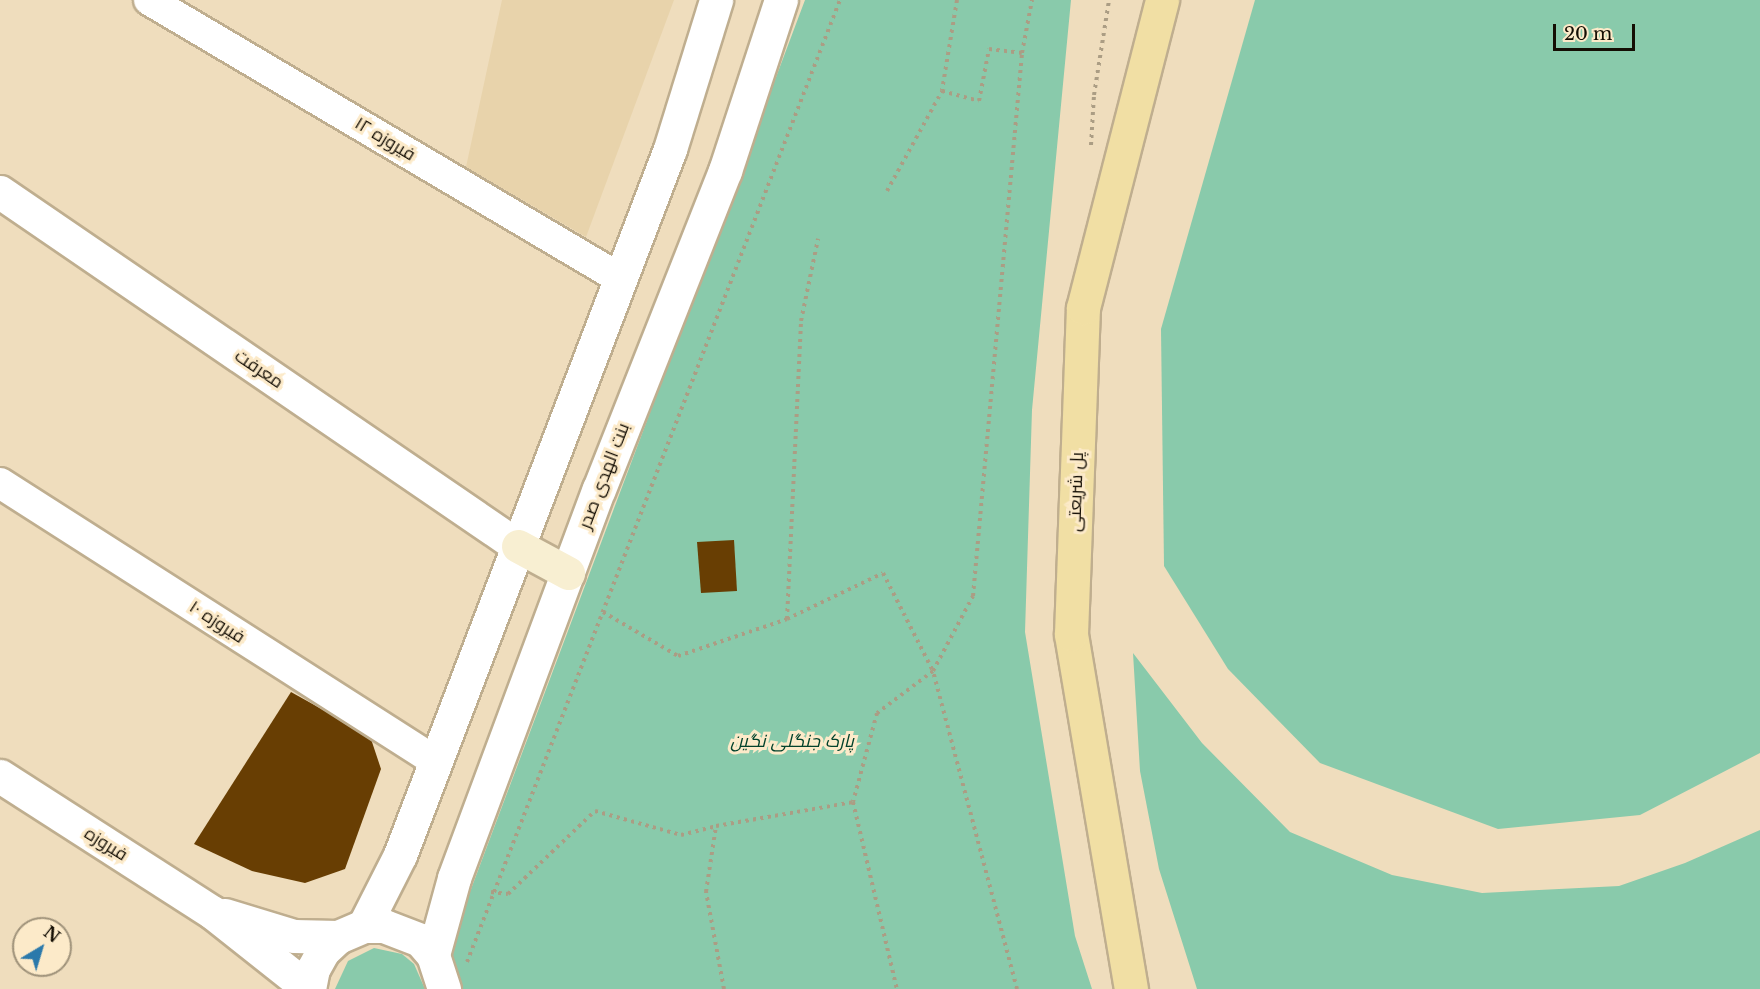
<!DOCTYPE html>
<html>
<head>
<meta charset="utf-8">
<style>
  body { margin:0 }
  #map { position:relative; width:1760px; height:989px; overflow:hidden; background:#efddbd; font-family:"Libre Baskerville",Cairo,serif }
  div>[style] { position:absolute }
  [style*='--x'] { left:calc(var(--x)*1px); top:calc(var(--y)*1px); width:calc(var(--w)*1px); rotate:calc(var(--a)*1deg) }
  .built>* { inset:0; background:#e8d3ab }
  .green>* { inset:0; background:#89caab }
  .building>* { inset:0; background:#683e03 }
  .path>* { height:4px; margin-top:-2px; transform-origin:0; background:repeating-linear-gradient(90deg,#ab9d84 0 3px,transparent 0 7.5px) }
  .roads { filter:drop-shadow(2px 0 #bfae8f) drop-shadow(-2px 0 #bfae8f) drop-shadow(0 2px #bfae8f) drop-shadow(0 -2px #bfae8f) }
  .minor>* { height:30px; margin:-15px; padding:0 15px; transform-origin:15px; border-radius:15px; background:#fff }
  .tertiary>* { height:33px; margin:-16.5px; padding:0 16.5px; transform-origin:16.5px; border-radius:16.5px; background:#fff }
  .secondary>* { height:33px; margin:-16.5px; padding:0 16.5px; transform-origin:16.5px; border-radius:16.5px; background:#f8efd2 }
  .primary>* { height:33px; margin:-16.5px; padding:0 16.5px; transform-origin:16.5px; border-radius:16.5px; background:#f1dfa4 }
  span { translate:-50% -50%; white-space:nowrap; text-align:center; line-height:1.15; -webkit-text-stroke:6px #fceac9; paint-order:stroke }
  .street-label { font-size:18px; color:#140e04 }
  .park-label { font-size:18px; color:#02422c; font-style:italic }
  .north { position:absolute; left:12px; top:917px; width:60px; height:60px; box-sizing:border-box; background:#fceac9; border:2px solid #9f927a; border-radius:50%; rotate:38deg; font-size:16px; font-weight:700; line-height:24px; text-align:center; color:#140e04 }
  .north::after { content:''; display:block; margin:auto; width:21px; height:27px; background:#2b79ab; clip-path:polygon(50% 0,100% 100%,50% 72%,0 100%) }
  .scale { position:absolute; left:1553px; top:24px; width:82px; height:27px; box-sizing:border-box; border:3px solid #140e04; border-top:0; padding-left:8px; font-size:18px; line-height:21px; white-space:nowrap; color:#140e04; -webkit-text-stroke:4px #fceac9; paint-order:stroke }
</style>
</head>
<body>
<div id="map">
  <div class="built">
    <div style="clip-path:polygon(502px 0,674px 0,586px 237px,466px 167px)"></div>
  </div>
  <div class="green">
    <div style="clip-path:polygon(805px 0,1071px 0,1032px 410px,1025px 632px,1075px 936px,1092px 989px,451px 989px,444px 961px)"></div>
    <div style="clip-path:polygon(1255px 0,1760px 0,1760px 753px,1640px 815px,1498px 829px,1320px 763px,1228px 669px,1164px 566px,1161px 329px)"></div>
    <div style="clip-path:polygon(1133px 653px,1202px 743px,1290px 832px,1392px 875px,1482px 893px,1619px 886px,1685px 863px,1760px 830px,1760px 989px,1197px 989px,1159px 869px,1140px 771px)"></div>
    <div style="clip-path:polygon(374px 948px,402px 954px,414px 964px,425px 989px,335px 989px,348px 961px)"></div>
  </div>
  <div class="building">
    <div style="clip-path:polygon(734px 540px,737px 591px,701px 593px,697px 542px)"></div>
    <div style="clip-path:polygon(291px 692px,370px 736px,381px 769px,345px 869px,305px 883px,252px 871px,194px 844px)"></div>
  </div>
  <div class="path">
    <div style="--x:957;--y:0;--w:92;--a:99.4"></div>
    <div style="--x:942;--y:91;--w:38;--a:15"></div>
    <div style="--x:979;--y:101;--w:53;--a:-79.1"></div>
    <div style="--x:989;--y:49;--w:33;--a:7"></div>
    <div style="--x:1091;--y:145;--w:50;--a:-86.6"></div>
    <div style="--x:1094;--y:95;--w:96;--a:-81"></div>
    <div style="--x:887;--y:191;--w:114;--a:-61.2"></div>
    <div style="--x:603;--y:612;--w:87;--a:30.4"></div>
    <div style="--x:678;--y:656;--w:115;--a:-18.7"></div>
    <div style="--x:787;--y:619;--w:298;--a:-87.3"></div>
    <div style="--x:801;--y:321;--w:84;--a:-78.3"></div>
    <div style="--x:787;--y:619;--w:106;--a:-25.6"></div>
    <div style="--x:883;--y:573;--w:110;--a:63"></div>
    <div style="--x:933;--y:671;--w:70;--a:143.1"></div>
    <div style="--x:877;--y:713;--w:92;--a:105.1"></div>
    <div style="--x:853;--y:802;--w:192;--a:76.8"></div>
    <div style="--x:491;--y:892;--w:17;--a:7"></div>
    <div style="--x:508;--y:894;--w:120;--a:-43.7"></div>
    <div style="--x:595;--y:811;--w:89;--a:15.6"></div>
    <div style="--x:681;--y:835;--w:36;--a:-14"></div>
    <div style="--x:467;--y:962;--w:1032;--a:-68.81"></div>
    <div style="--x:724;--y:989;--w:99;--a:-100.5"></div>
    <div style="--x:706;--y:892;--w:67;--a:-81.4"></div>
    <div style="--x:716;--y:826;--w:139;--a:-9.9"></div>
    <div style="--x:1017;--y:989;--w:329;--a:-104.8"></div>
    <div style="--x:933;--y:671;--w:85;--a:-61.9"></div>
    <div style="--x:973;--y:596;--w:545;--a:-84.84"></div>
    <div style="--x:1022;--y:53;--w:54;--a:-79.3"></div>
  </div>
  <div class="roads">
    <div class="minor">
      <div style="--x:149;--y:0;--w:548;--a:30.59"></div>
      <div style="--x:0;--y:483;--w:516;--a:32.58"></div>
    </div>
    <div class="tertiary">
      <div style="--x:0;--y:192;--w:627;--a:34.35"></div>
      <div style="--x:0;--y:776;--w:252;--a:32.7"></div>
      <div style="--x:212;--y:912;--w:124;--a:38.4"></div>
      <div style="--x:225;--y:915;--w:72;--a:16.9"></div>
      <div style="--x:294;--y:936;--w:44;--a:1.3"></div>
      <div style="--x:364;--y:926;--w:80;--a:-63.1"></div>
      <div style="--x:400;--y:855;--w:756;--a:-69.07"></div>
      <div style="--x:670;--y:149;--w:156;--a:-72.8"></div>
      <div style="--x:433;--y:955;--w:80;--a:-74.7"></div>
      <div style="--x:454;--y:878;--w:415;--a:-69.6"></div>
      <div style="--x:599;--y:489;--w:342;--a:-68.4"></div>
      <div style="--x:725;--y:171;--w:180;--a:-71.9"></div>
      <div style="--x:309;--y:989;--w:20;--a:-79"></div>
      <div style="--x:313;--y:969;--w:21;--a:-61"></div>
      <div style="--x:323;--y:951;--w:21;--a:-43"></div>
      <div style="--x:338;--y:937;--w:28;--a:-23"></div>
      <div style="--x:364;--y:926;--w:20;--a:0"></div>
      <div style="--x:384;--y:926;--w:39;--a:21"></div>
      <div style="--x:420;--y:940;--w:20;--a:49"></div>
      <div style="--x:433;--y:955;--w:36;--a:72"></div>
    </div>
    <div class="secondary">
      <div style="--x:518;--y:546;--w:57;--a:28.4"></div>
    </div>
    <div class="primary">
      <div style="--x:1131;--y:989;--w:360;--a:-99.6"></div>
      <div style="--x:1071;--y:634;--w:326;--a:-87.9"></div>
      <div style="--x:1083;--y:308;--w:318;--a:-75.6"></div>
    </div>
  </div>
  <div class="street-label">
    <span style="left:385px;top:139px;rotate:31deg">فیروزه ۱۲</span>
    <span style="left:259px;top:369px;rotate:34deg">معرفت</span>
    <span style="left:604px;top:476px;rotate:-69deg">بنت الهدی صدر</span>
    <span style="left:1076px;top:492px;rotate:-88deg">پل شریعتی</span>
    <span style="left:217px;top:622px;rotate:33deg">فیروزه ۱۰</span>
    <span style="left:106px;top:844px;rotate:32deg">فیروزه</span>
  </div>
  <div class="park-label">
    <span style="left:792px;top:741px">پارک جنگلی نگین</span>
  </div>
  <div class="north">N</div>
  <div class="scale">20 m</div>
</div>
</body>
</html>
